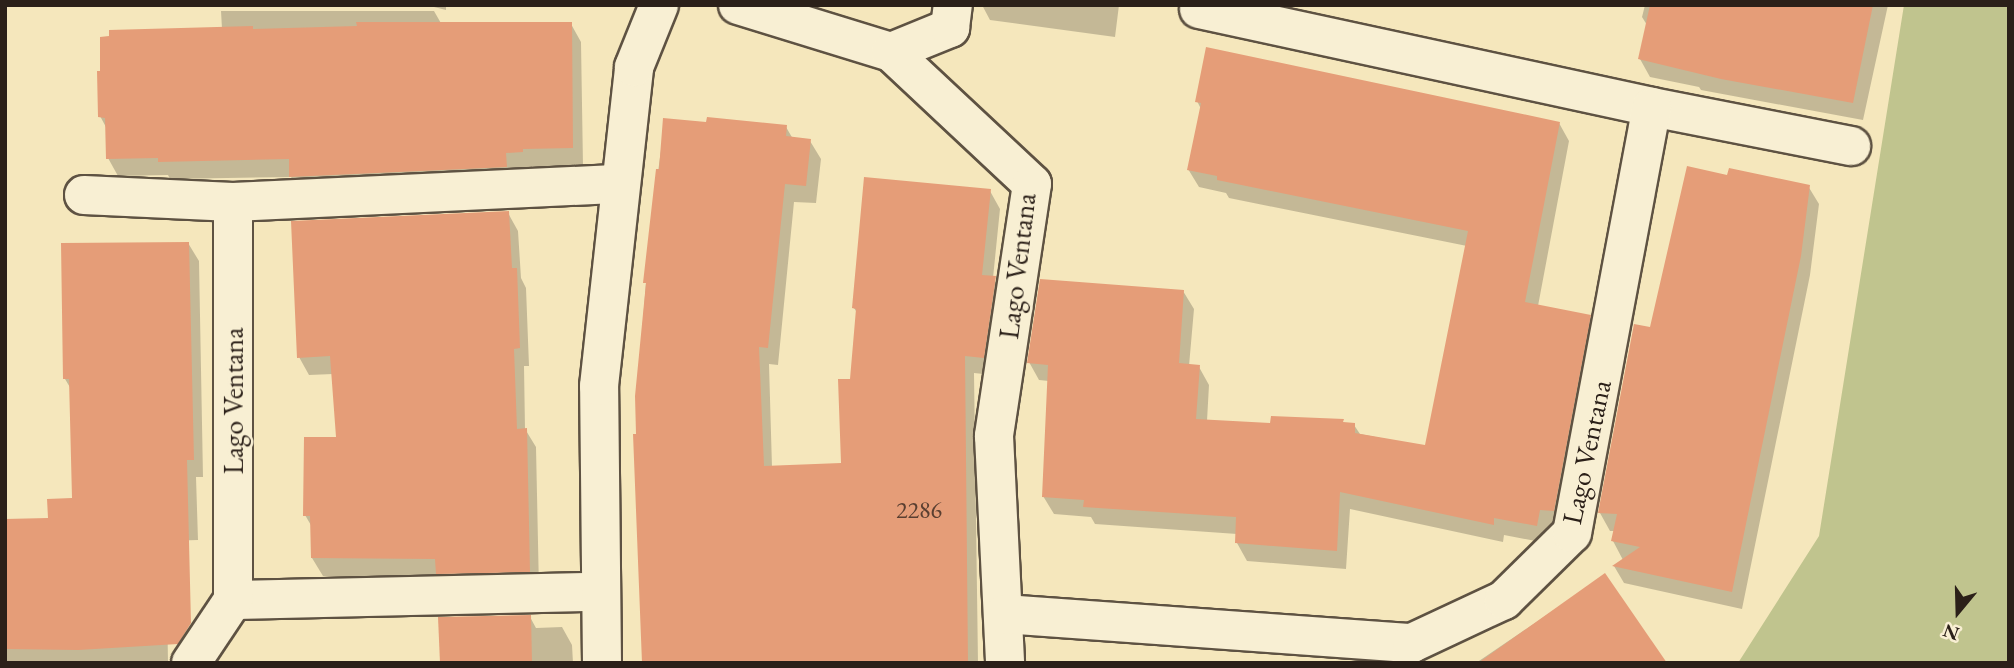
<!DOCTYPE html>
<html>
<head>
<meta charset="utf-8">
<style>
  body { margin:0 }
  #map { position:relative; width:2014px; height:668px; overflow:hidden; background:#f5e7bc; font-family:"EB Garamond",serif }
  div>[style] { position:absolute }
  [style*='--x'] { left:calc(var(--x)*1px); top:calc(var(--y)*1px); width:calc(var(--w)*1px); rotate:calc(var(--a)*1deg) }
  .green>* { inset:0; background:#c0c48e }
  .shadow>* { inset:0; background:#0003 }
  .building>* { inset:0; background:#e59d78 }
  .roads { filter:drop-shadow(2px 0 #5e5242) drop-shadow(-2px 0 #5e5242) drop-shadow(0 2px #5e5242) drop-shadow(0 -2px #5e5242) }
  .minor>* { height:38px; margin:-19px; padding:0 19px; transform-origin:19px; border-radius:19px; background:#f8efd3 }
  span { translate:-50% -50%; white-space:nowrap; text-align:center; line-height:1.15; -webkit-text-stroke:5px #f8efd3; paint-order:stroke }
  .number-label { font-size:24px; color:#5a3f31 }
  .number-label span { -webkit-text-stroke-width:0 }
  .street-label { font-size:28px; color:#2b2019 }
  .frame { position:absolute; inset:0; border:7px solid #2b2019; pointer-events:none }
  .north { position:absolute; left:1923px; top:577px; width:70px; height:70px; -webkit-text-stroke:5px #f8efd3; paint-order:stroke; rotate:199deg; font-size:19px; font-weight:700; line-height:28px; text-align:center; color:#2b2019 }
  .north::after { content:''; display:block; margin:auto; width:24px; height:32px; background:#2b2019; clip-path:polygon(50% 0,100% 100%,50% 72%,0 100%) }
</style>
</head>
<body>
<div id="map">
  <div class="green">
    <div style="clip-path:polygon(1904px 5px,2009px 5px,2009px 663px,1738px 663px,1819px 536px)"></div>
  </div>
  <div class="shadow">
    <div style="clip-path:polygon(426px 5px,446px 5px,446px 10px)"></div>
    <div style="clip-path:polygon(982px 5px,1119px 5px,1115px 37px,990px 20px)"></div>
    <div style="clip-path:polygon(1645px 5px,1888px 5px,1863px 120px,1701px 90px,1699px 87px,1650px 77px,1640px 59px,1647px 25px,1642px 17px)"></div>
    <div style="clip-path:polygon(221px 11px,434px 11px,442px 25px,571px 24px,581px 42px,583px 166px,532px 166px,532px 170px,302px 195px,291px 177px,170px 179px,168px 175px,118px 176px,108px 158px,107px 129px,100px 116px,222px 29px)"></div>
    <div style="clip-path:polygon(1197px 101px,1559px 123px,1569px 141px,1538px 306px,1590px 317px,1600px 335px,1564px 528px,1549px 528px,1546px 543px,1504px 535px,1503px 542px,1350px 509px,1346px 569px,1247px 561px,1237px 543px,1237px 534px,1095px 524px,1091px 517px,1054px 514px,1043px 496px,1049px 381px,1039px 380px,1029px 362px,1183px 291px,1194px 309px,1189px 366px,1199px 367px,1209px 385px,1207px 421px,1271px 425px,1342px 421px,1344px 424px,1354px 425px,1360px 434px,1427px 447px,1467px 246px,1229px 198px,1226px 193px,1199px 187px,1188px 169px,1201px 109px)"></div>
    <div style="clip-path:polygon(665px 120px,786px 127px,793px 139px,810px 141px,821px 159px,816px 203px,794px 202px,778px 365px,769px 364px,772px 467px,843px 465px,858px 314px,854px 308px,990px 191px,1000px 209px,993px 278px,1005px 296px,993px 375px,974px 373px,978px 663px,643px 663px,637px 396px,650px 232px)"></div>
    <div style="clip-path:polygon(1729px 177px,1808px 186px,1819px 204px,1810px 275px,1742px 609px,1624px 583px,1614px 566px,1623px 560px,1613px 541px,1615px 531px,1610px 531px,1600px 513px,1651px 329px)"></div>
    <div style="clip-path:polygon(508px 213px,518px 231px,521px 278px,526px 288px,529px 366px,524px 366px,525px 429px,536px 447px,539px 589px,448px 591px,439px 576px,323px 576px,312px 558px,312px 527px,305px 515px,338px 438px,333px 374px,309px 375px,299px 357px)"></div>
    <div style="clip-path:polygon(188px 243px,199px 261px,203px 477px,196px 477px,198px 540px,166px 541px,168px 662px,5px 663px,5px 520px,50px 520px,74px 500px,71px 389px,65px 379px)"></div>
    <div style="clip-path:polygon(1604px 576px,1665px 663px,1476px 663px)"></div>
    <div style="clip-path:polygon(530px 617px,536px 628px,562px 627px,572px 645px,573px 663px,442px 663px)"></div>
  </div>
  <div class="building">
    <div style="clip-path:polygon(1650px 5px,1873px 5px,1853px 103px,1721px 79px,1638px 59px)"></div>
    <div style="clip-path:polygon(356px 22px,572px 22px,573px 148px,523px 149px,523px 152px,506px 153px,507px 167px,289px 177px,289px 159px,158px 162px,158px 158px,106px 159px,105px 118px,98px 117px,97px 71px,100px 71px,100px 37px,109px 36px,109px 30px,253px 26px,253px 29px,357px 26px)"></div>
    <div style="clip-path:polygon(1206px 47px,1560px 122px,1525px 302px,1591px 315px,1554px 511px,1540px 510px,1537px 526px,1494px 518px,1494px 525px,1340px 492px,1337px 551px,1235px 543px,1236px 517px,1083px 507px,1084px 500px,1042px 497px,1048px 365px,1027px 363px,1040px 279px,1184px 290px,1179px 363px,1200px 365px,1196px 419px,1270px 423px,1271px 416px,1344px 419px,1343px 422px,1355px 423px,1355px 433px,1425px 445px,1468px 231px,1217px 180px,1217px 176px,1187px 170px,1201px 103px,1195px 102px)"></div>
    <div style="clip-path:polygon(707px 117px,787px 125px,786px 136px,811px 139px,806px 186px,785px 184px,768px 348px,759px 347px,764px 466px,841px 463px,838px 379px,850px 379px,856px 309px,852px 308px,864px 177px,991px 189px,982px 275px,996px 276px,984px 358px,965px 356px,968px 663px,642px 663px,633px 434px,636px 434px,635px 396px,646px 283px,643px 283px,656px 169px,659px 169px,663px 118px,706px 122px)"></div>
    <div style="clip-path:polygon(1687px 166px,1727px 175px,1729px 168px,1810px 185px,1801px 256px,1732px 592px,1612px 566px,1640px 547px,1611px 541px,1617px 514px,1598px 513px,1634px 324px,1650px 327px)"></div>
    <div style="clip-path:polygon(509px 211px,512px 268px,517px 268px,520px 348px,514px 349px,517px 429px,527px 428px,530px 572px,436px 574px,435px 559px,311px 558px,310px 516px,303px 516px,304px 437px,336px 437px,330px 356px,297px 358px,291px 221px)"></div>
    <div style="clip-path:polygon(189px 242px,194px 460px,187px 460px,191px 623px,178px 644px,78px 650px,5px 649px,5px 519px,48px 518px,47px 499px,72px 498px,69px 379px,63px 379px,61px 243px)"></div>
    <div style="clip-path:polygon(1605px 573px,1667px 663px,1478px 663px)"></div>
    <div style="clip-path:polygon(531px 615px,532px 663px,440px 663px,438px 617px)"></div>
  </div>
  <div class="roads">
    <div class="minor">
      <div style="--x:738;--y:5;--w:160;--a:17.1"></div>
      <div style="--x:891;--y:52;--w:193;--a:43.1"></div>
      <div style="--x:1032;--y:184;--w:255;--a:98.6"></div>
      <div style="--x:994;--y:436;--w:227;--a:87.2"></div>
      <div style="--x:1199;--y:9;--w:463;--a:12.2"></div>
      <div style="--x:1652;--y:107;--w:203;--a:11.1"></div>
      <div style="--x:891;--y:52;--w:64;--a:-22.1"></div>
      <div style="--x:950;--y:28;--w:23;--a:-83"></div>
      <div style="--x:84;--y:195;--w:149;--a:2.7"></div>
      <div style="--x:233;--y:202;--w:387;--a:-2.7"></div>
      <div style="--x:233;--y:600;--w:366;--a:-1.3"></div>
      <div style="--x:1004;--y:614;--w:409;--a:4.1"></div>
      <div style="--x:1412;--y:643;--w:102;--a:-25.1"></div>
      <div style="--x:1504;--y:600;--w:95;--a:-44.6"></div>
      <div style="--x:1572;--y:533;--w:433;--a:-79.4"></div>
      <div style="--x:191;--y:663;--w:76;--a:-56.3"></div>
      <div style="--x:233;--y:600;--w:398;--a:-90"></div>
      <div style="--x:602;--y:663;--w:277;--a:-90.6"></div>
      <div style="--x:599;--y:386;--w:321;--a:-83.7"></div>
      <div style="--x:634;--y:67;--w:67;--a:-68"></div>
    </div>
  </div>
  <div class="number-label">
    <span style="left:919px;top:510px">2286</span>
  </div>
  <div class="street-label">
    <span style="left:1017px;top:266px;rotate:-83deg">Lago Ventana</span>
    <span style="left:233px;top:401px;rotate:-90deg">Lago Ventana</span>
    <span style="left:1586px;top:452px;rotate:-78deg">Lago Ventana</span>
  </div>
  <div class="frame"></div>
  <div class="north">N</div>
</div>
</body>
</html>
